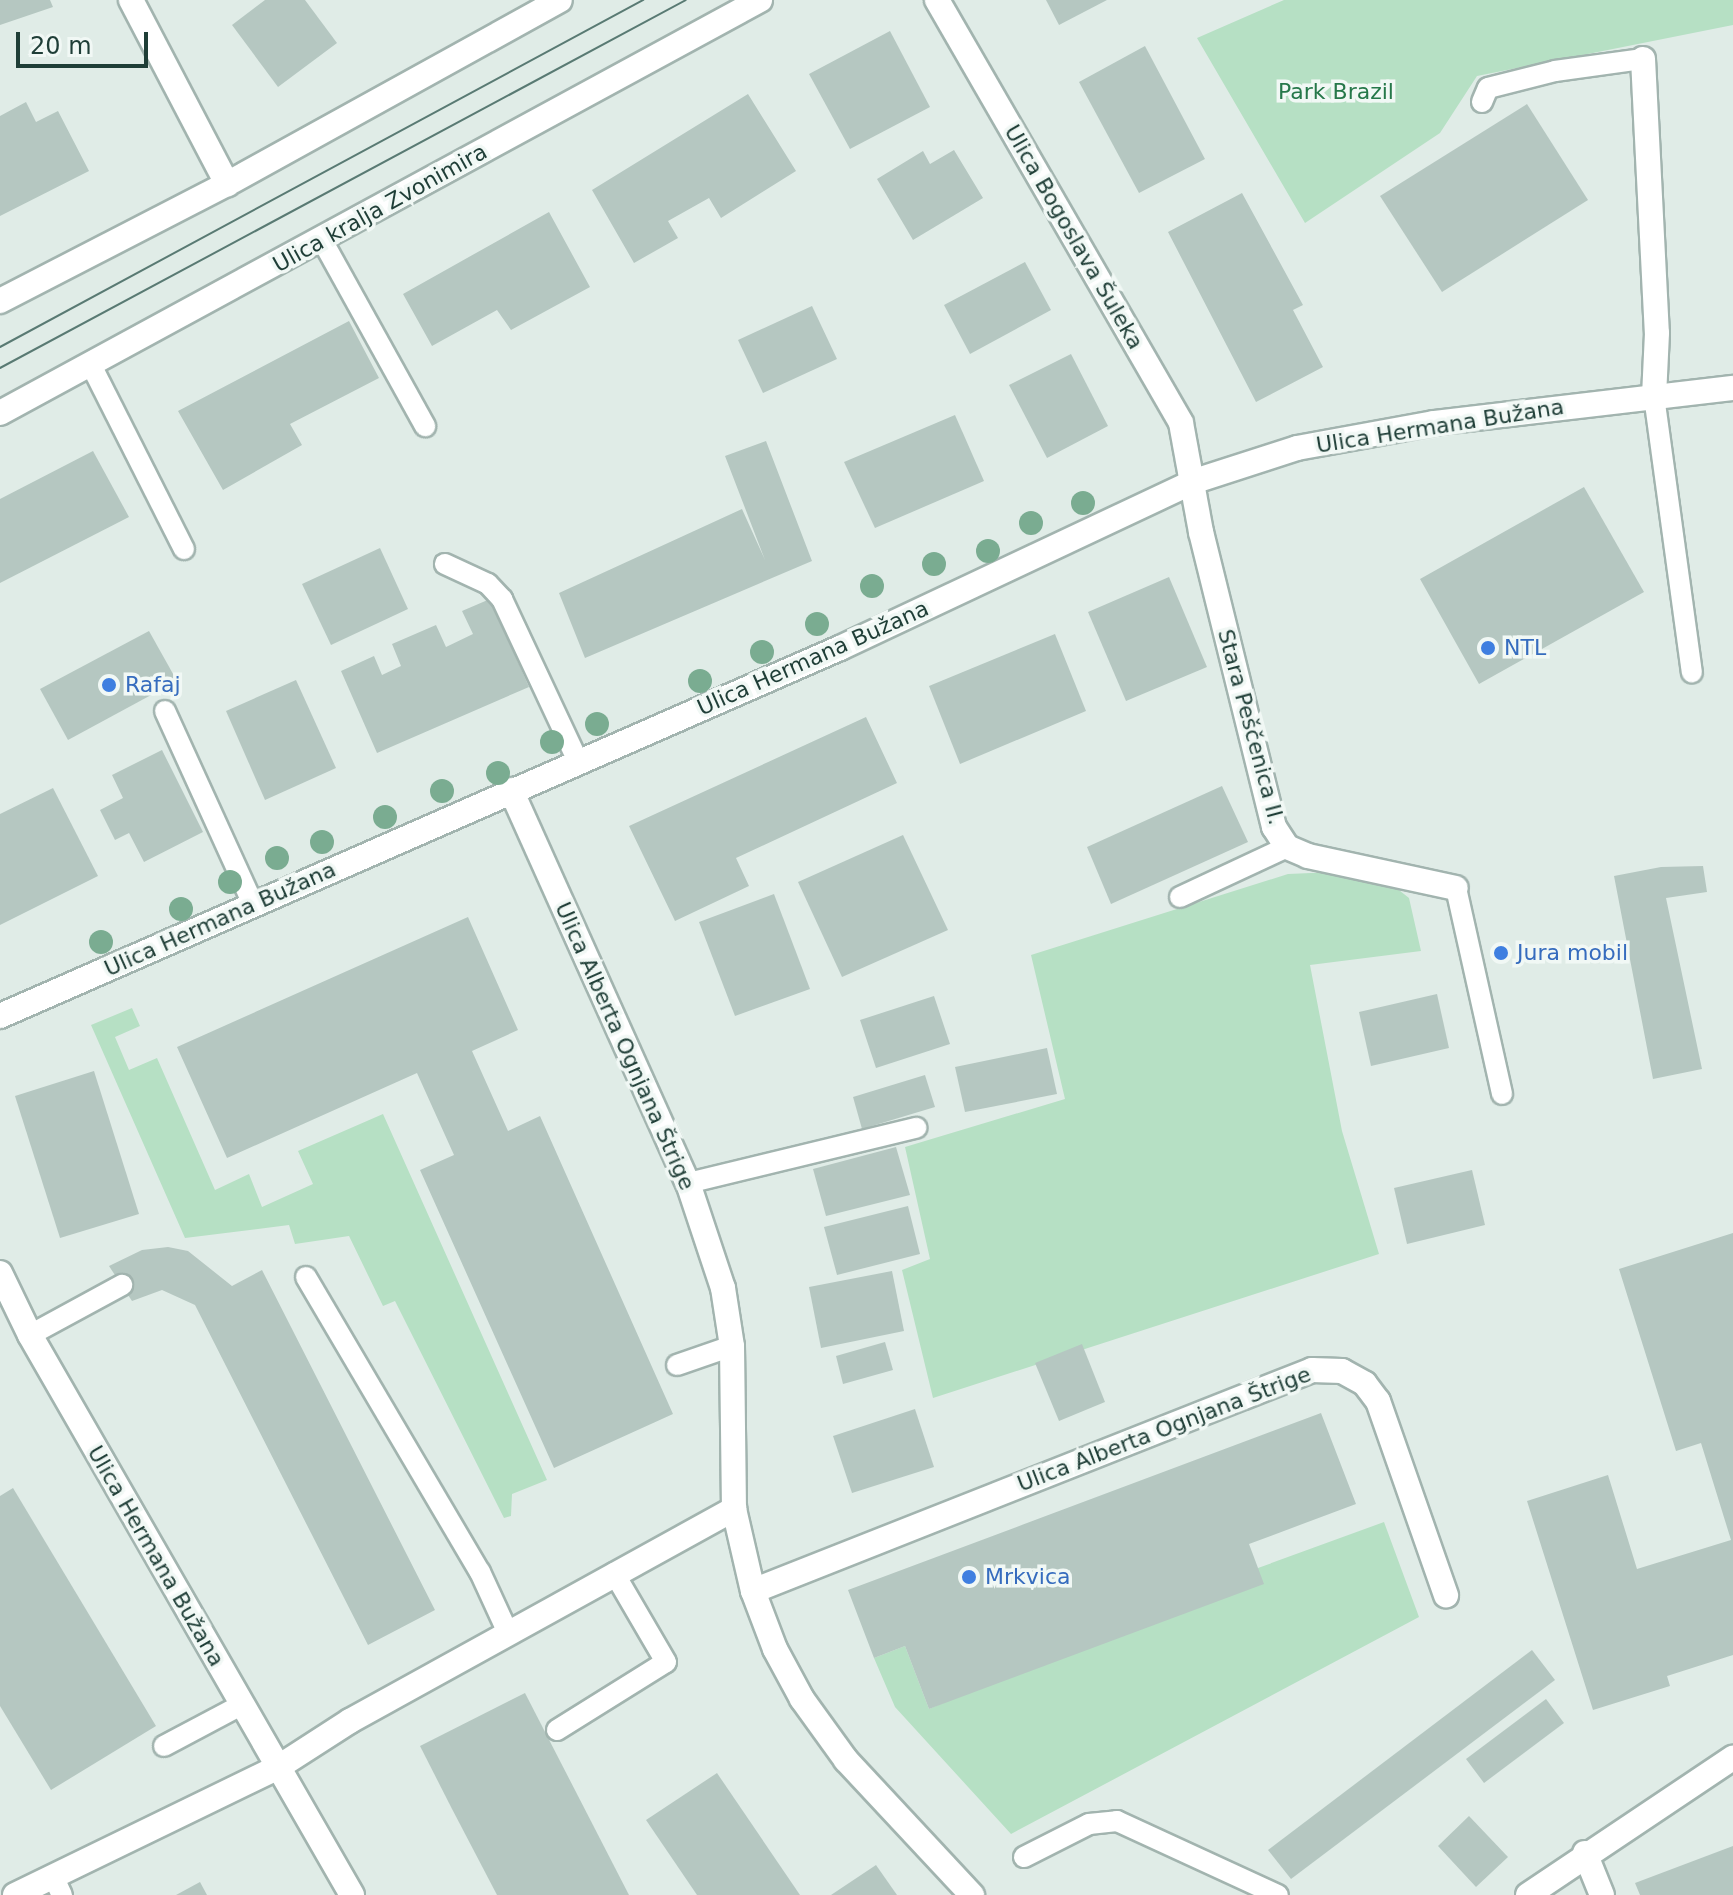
<!DOCTYPE html>
<html>
<head>
<meta charset="utf-8">
<style>
  body { margin:0 }
  #map { position:relative; width:1733px; height:1895px; overflow:hidden; background:#e0ece7; font-family:"DejaVu Sans",sans-serif }
  div>[style] { position:absolute }
  [style*='--x'] { left:calc(var(--x)*1px); top:calc(var(--y)*1px); width:calc(var(--w)*1px); rotate:calc(var(--a)*1deg) }
  .green>* { inset:0; background:#b6e0c4 }
  .building>* { inset:0; background:#b5c7c1 }
  .roads { filter:drop-shadow(2px 0 #a2b4af) drop-shadow(-2px 0 #a2b4af) drop-shadow(0 2px #a2b4af) drop-shadow(0 -2px #a2b4af) }
  .service>* { height:20px; margin:-10px; padding:0 10px; transform-origin:10px; border-radius:10px; background:#fff }
  .minor>* { height:24px; margin:-12px; padding:0 12px; transform-origin:12px; border-radius:12px; background:#fff }
  .secondary>* { height:24px; margin:-12px; padding:0 12px; transform-origin:12px; border-radius:12px; background:#fff }
  .tram>* { height:2px; margin:-1px; padding:0 1px; transform-origin:1px; border-radius:1px; background:#597a73 }
  .trees>* { width:24px; height:24px; margin:-12px; border-radius:50%; background:#7aac91 }
  .dots>* { width:22px; height:22px; translate:-50% -50%; box-sizing:border-box; border:4px solid #f1f8f5; border-radius:50% }
  span { translate:-50% -50%; white-space:nowrap; text-align:center; line-height:1.15; -webkit-text-stroke:7px #f1f8f5; paint-order:stroke }
  .park-label { font-size:22px; color:#26784a }
  .street-label { font-size:22px; color:#1f3e37 }
  .shop-label { font-size:22px; color:#366cbe }
  .left { translate:0 -50%; text-align:left }
  .scale { position:absolute; left:16px; top:32px; width:132px; height:36px; box-sizing:border-box; border:4px solid #1f3e37; border-top:0; padding-left:10px; font-size:24px; line-height:28px; white-space:nowrap; color:#1f3e37; -webkit-text-stroke:6px #f1f8f5; paint-order:stroke }
</style>
</head>
<body>
<div id="map">
  <div class="green">
    <div style="clip-path:polygon(1284px 0,1733px 0,1733px 25px,1477px 76px,1440px 133px,1305px 223px,1197px 38px)"></div>
    <div style="clip-path:polygon(1334px 872px,1390px 883px,1409px 898px,1421px 951px,1310px 965px,1342px 1131px,1379px 1254px,933px 1398px,902px 1270px,930px 1259px,905px 1147px,1065px 1099px,1031px 955px,1288px 874px)"></div>
    <div style="clip-path:polygon(132px 1008px,140px 1026px,115px 1037px,129px 1070px,157px 1058px,215px 1190px,249px 1174px,262px 1207px,313px 1184px,298px 1151px,383px 1114px,547px 1480px,512px 1494px,511px 1516px,504px 1518px,395px 1301px,383px 1306px,349px 1236px,295px 1244px,289px 1225px,185px 1238px,91px 1025px)"></div>
    <div style="clip-path:polygon(1384px 1522px,1419px 1617px,1011px 1834px,895px 1707px,874px 1658px,905px 1646px,929px 1709px,1258px 1568px)"></div>
  </div>
  <div class="building">
    <div style="clip-path:polygon(0 0,50px 0,53px 7px,0 25px)"></div>
    <div style="clip-path:polygon(265px 0,305px 0,337px 43px,278px 87px,232px 25px)"></div>
    <div style="clip-path:polygon(1046px 0,1107px 0,1059px 25px)"></div>
    <div style="clip-path:polygon(890px 31px,930px 107px,850px 149px,809px 74px)"></div>
    <div style="clip-path:polygon(1145px 46px,1205px 159px,1139px 193px,1079px 82px)"></div>
    <div style="clip-path:polygon(748px 94px,796px 171px,721px 218px,709px 198px,668px 221px,678px 238px,634px 263px,592px 190px)"></div>
    <div style="clip-path:polygon(26px 102px,36px 122px,58px 111px,89px 171px,0 216px,0 116px)"></div>
    <div style="clip-path:polygon(1527px 104px,1588px 200px,1442px 292px,1380px 196px)"></div>
    <div style="clip-path:polygon(954px 150px,983px 198px,913px 240px,877px 179px,923px 151px,930px 164px)"></div>
    <div style="clip-path:polygon(1242px 193px,1303px 305px,1293px 310px,1323px 367px,1256px 402px,1168px 232px)"></div>
    <div style="clip-path:polygon(549px 212px,590px 287px,511px 330px,497px 310px,432px 346px,403px 294px)"></div>
    <div style="clip-path:polygon(1025px 262px,1051px 310px,970px 354px,944px 305px)"></div>
    <div style="clip-path:polygon(812px 306px,837px 359px,763px 393px,738px 340px)"></div>
    <div style="clip-path:polygon(349px 321px,379px 378px,290px 424px,302px 445px,223px 490px,178px 411px)"></div>
    <div style="clip-path:polygon(1071px 354px,1108px 426px,1047px 458px,1009px 385px)"></div>
    <div style="clip-path:polygon(955px 415px,984px 481px,875px 528px,844px 462px)"></div>
    <div style="clip-path:polygon(766px 441px,812px 561px,585px 658px,559px 593px,742px 509px,765px 560px,725px 456px)"></div>
    <div style="clip-path:polygon(93px 451px,129px 517px,0 583px,0 499px)"></div>
    <div style="clip-path:polygon(1584px 487px,1644px 592px,1479px 684px,1420px 579px)"></div>
    <div style="clip-path:polygon(380px 548px,408px 609px,331px 645px,302px 584px)"></div>
    <div style="clip-path:polygon(1169px 577px,1207px 667px,1126px 701px,1088px 612px)"></div>
    <div style="clip-path:polygon(490px 599px,529px 687px,377px 753px,341px 671px,374px 656px,382px 675px,401px 666px,392px 644px,436px 625px,446px 647px,473px 634px,462px 611px)"></div>
    <div style="clip-path:polygon(149px 631px,177px 681px,68px 740px,40px 689px)"></div>
    <div style="clip-path:polygon(1055px 634px,1086px 711px,960px 764px,929px 686px)"></div>
    <div style="clip-path:polygon(296px 680px,336px 768px,265px 800px,226px 711px)"></div>
    <div style="clip-path:polygon(866px 717px,897px 783px,736px 858px,749px 886px,675px 921px,629px 826px)"></div>
    <div style="clip-path:polygon(162px 750px,203px 832px,144px 862px,129px 833px,115px 840px,100px 810px,123px 798px,112px 775px)"></div>
    <div style="clip-path:polygon(1222px 786px,1248px 842px,1111px 904px,1087px 847px)"></div>
    <div style="clip-path:polygon(53px 788px,98px 876px,0 925px,0 814px)"></div>
    <div style="clip-path:polygon(903px 835px,948px 930px,842px 977px,798px 882px)"></div>
    <div style="clip-path:polygon(1703px 866px,1707px 892px,1666px 898px,1702px 1069px,1653px 1079px,1614px 876px,1661px 867px)"></div>
    <div style="clip-path:polygon(774px 894px,810px 989px,735px 1016px,699px 922px)"></div>
    <div style="clip-path:polygon(468px 917px,518px 1030px,472px 1051px,508px 1131px,540px 1116px,673px 1414px,554px 1468px,420px 1170px,454px 1155px,417px 1073px,227px 1158px,177px 1047px)"></div>
    <div style="clip-path:polygon(1437px 994px,1449px 1048px,1371px 1066px,1359px 1012px)"></div>
    <div style="clip-path:polygon(934px 996px,950px 1044px,876px 1068px,860px 1020px)"></div>
    <div style="clip-path:polygon(1047px 1048px,1057px 1094px,965px 1112px,955px 1067px)"></div>
    <div style="clip-path:polygon(94px 1071px,139px 1214px,60px 1238px,15px 1096px)"></div>
    <div style="clip-path:polygon(925px 1075px,935px 1107px,862px 1129px,853px 1097px)"></div>
    <div style="clip-path:polygon(896px 1147px,910px 1195px,826px 1216px,813px 1169px)"></div>
    <div style="clip-path:polygon(1472px 1170px,1485px 1225px,1407px 1244px,1394px 1188px)"></div>
    <div style="clip-path:polygon(908px 1206px,920px 1254px,837px 1275px,824px 1227px)"></div>
    <div style="clip-path:polygon(1733px 1233px,1733px 1655px,1667px 1676px,1670px 1686px,1593px 1710px,1527px 1501px,1608px 1475px,1637px 1569px,1731px 1540px,1701px 1443px,1676px 1451px,1619px 1269px)"></div>
    <div style="clip-path:polygon(168px 1247px,188px 1251px,232px 1286px,262px 1270px,435px 1610px,368px 1645px,195px 1305px,162px 1290px,132px 1301px,109px 1266px,142px 1250px)"></div>
    <div style="clip-path:polygon(892px 1271px,904px 1331px,821px 1348px,809px 1287px)"></div>
    <div style="clip-path:polygon(885px 1342px,893px 1370px,843px 1384px,836px 1356px)"></div>
    <div style="clip-path:polygon(1082px 1344px,1105px 1402px,1059px 1421px,1035px 1363px)"></div>
    <div style="clip-path:polygon(915px 1409px,934px 1467px,852px 1493px,833px 1436px)"></div>
    <div style="clip-path:polygon(1321px 1413px,1356px 1504px,1249px 1544px,1264px 1584px,929px 1709px,905px 1646px,874px 1658px,848px 1590px)"></div>
    <div style="clip-path:polygon(13px 1488px,156px 1726px,51px 1790px,0 1706px,0 1496px)"></div>
    <div style="clip-path:polygon(1532px 1650px,1555px 1680px,1291px 1879px,1268px 1850px)"></div>
    <div style="clip-path:polygon(525px 1693px,629px 1895px,497px 1895px,451px 1807px,420px 1746px)"></div>
    <div style="clip-path:polygon(1546px 1699px,1564px 1723px,1484px 1783px,1466px 1759px)"></div>
    <div style="clip-path:polygon(717px 1773px,800px 1895px,697px 1895px,646px 1820px)"></div>
    <div style="clip-path:polygon(1469px 1816px,1508px 1857px,1476px 1887px,1438px 1846px)"></div>
    <div style="clip-path:polygon(1733px 1846px,1733px 1895px,1640px 1895px,1635px 1883px)"></div>
    <div style="clip-path:polygon(876px 1865px,897px 1895px,831px 1895px)"></div>
    <div style="clip-path:polygon(200px 1882px,207px 1895px,176px 1895px)"></div>
  </div>
  <div class="roads">
    <div class="service">
      <div style="--x:1482;--y:102;--w:15;--a:-67"></div>
      <div style="--x:1488;--y:88;--w:69;--a:-14.2"></div>
      <div style="--x:1555;--y:71;--w:89;--a:-7.8"></div>
      <div style="--x:322;--y:240;--w:213;--a:61"></div>
      <div style="--x:92;--y:367;--w:204;--a:63.2"></div>
      <div style="--x:1654;--y:396;--w:279;--a:82.2"></div>
      <div style="--x:445;--y:564;--w:47;--a:24.9"></div>
      <div style="--x:488;--y:584;--w:21;--a:47"></div>
      <div style="--x:502;--y:599;--w:179;--a:64.9"></div>
      <div style="--x:165;--y:711;--w:212;--a:65.5"></div>
      <div style="--x:1456;--y:888;--w:211;--a:77.4"></div>
      <div style="--x:1180;--y:897;--w:118;--a:-25"></div>
      <div style="--x:688;--y:1183;--w:235;--a:-13.6"></div>
      <div style="--x:306;--y:1277;--w:342;--a:59.5"></div>
      <div style="--x:480;--y:1572;--w:67;--a:65.3"></div>
      <div style="--x:30;--y:1335;--w:105;--a:-28.5"></div>
      <div style="--x:677;--y:1365;--w:58;--a:-19.1"></div>
      <div style="--x:557;--y:1730;--w:128;--a:-32"></div>
      <div style="--x:666;--y:1662;--w:103;--a:-120.3"></div>
      <div style="--x:164;--y:1746;--w:87;--a:-28"></div>
      <div style="--x:1024;--y:1857;--w:73;--a:-26.9"></div>
      <div style="--x:1089;--y:1824;--w:28;--a:-6"></div>
      <div style="--x:1117;--y:1821;--w:177;--a:24.7"></div>
      <div style="--x:53;--y:1876;--w:21;--a:65"></div>
    </div>
    <div class="minor">
      <div style="--x:131;--y:0;--w:208;--a:62.4"></div>
      <div style="--x:937;--y:0;--w:488;--a:60"></div>
      <div style="--x:1181;--y:423;--w:111;--a:79.6"></div>
      <div style="--x:1201;--y:532;--w:304;--a:76.1"></div>
      <div style="--x:1274;--y:827;--w:24;--a:57"></div>
      <div style="--x:1287;--y:847;--w:23;--a:23"></div>
      <div style="--x:1308;--y:856;--w:151;--a:12.2"></div>
      <div style="--x:1643;--y:59;--w:274;--a:87.1"></div>
      <div style="--x:1657;--y:333;--w:63;--a:92.7"></div>
      <div style="--x:511;--y:790;--w:431;--a:65.8"></div>
      <div style="--x:688;--y:1183;--w:111;--a:71.6"></div>
      <div style="--x:723;--y:1288;--w:59;--a:81.2"></div>
      <div style="--x:732;--y:1346;--w:163;--a:89.3"></div>
      <div style="--x:734;--y:1509;--w:84;--a:77"></div>
      <div style="--x:753;--y:1591;--w:62;--a:69.2"></div>
      <div style="--x:775;--y:1649;--w:57;--a:61.6"></div>
      <div style="--x:802;--y:1699;--w:75;--a:54.2"></div>
      <div style="--x:846;--y:1760;--w:185;--a:47"></div>
      <div style="--x:0;--y:1016;--w:917;--a:-23.66"></div>
      <div style="--x:840;--y:648;--w:392;--a:-25.2"></div>
      <div style="--x:1195;--y:481;--w:107;--a:-17.9"></div>
      <div style="--x:1297;--y:448;--w:139;--a:-10.3"></div>
      <div style="--x:1434;--y:423;--w:301;--a:-6.7"></div>
      <div style="--x:0;--y:1273;--w:69;--a:64.2"></div>
      <div style="--x:30;--y:1335;--w:646;--a:60.1"></div>
      <div style="--x:753;--y:1591;--w:601;--a:-21.57"></div>
      <div style="--x:1312;--y:1370;--w:30;--a:2"></div>
      <div style="--x:1342;--y:1371;--w:26;--a:29"></div>
      <div style="--x:1365;--y:1384;--w:21;--a:53"></div>
      <div style="--x:1378;--y:1401;--w:206;--a:70.7"></div>
      <div style="--x:1585;--y:1853;--w:45;--a:68"></div>
      <div style="--x:15;--y:1895;--w:291;--a:-25.9"></div>
      <div style="--x:277;--y:1768;--w:87;--a:-32.8"></div>
      <div style="--x:350;--y:1721;--w:439;--a:-28.9"></div>
      <div style="--x:1528;--y:1895;--w:247;--a:-33.8"></div>
    </div>
    <div class="secondary">
      <div style="--x:0;--y:301;--w:255;--a:-27.3"></div>
      <div style="--x:227;--y:184;--w:380;--a:-28.9"></div>
      <div style="--x:0;--y:413;--w:865;--a:-28.52"></div>
    </div>
  </div>
  <div class="tram">
    <div style="--x:0;--y:347;--w:731;--a:-28.35"></div>
    <div style="--x:0;--y:368;--w:778;--a:-28.21"></div>
  </div>
  <div class="trees">
    <div style="left:1083px;top:503px"></div>
    <div style="left:1031px;top:523px"></div>
    <div style="left:988px;top:551px"></div>
    <div style="left:934px;top:564px"></div>
    <div style="left:872px;top:586px"></div>
    <div style="left:817px;top:624px"></div>
    <div style="left:762px;top:652px"></div>
    <div style="left:700px;top:681px"></div>
    <div style="left:597px;top:724px"></div>
    <div style="left:552px;top:742px"></div>
    <div style="left:498px;top:773px"></div>
    <div style="left:442px;top:791px"></div>
    <div style="left:385px;top:817px"></div>
    <div style="left:322px;top:842px"></div>
    <div style="left:277px;top:858px"></div>
    <div style="left:230px;top:882px"></div>
    <div style="left:181px;top:909px"></div>
    <div style="left:101px;top:942px"></div>
  </div>
  <div class="dots">
    <div style="left:1488px;top:648px;background:#3f7fe0"></div>
    <div style="left:109px;top:685px;background:#3f7fe0"></div>
    <div style="left:1501px;top:953px;background:#3f7fe0"></div>
    <div style="left:969px;top:1577px;background:#3f7fe0"></div>
  </div>
  <div class="park-label">
    <span style="left:1336px;top:92px">Park Brazil</span>
  </div>
  <div class="street-label">
    <span style="left:380px;top:208px;rotate:-29deg">Ulica kralja Zvonimira</span>
    <span style="left:1074px;top:237px;rotate:60deg">Ulica Bogoslava Šuleka</span>
    <span style="left:1440px;top:426px;rotate:-9deg">Ulica Hermana Bužana</span>
    <span style="left:813px;top:658px;rotate:-24deg">Ulica Hermana Bužana</span>
    <span style="left:1251px;top:727px;rotate:75deg">Stara Peščenica II.</span>
    <span style="left:220px;top:919px;rotate:-24deg">Ulica Hermana Bužana</span>
    <span style="left:625px;top:1046px;rotate:66deg">Ulica Alberta Ognjana Štrige</span>
    <span style="left:1164px;top:1429px;rotate:-21deg">Ulica Alberta Ognjana Štrige</span>
    <span style="left:156px;top:1556px;rotate:60deg">Ulica Hermana Bužana</span>
  </div>
  <div class="shop-label">
    <span class="left" style="left:1504px;top:648px">NTL</span>
    <span class="left" style="left:125px;top:685px">Rafaj</span>
    <span class="left" style="left:1517px;top:953px">Jura mobil</span>
    <span class="left" style="left:985px;top:1577px">Mrkvica</span>
  </div>
  <div class="scale">20 m</div>
</div>
</body>
</html>
